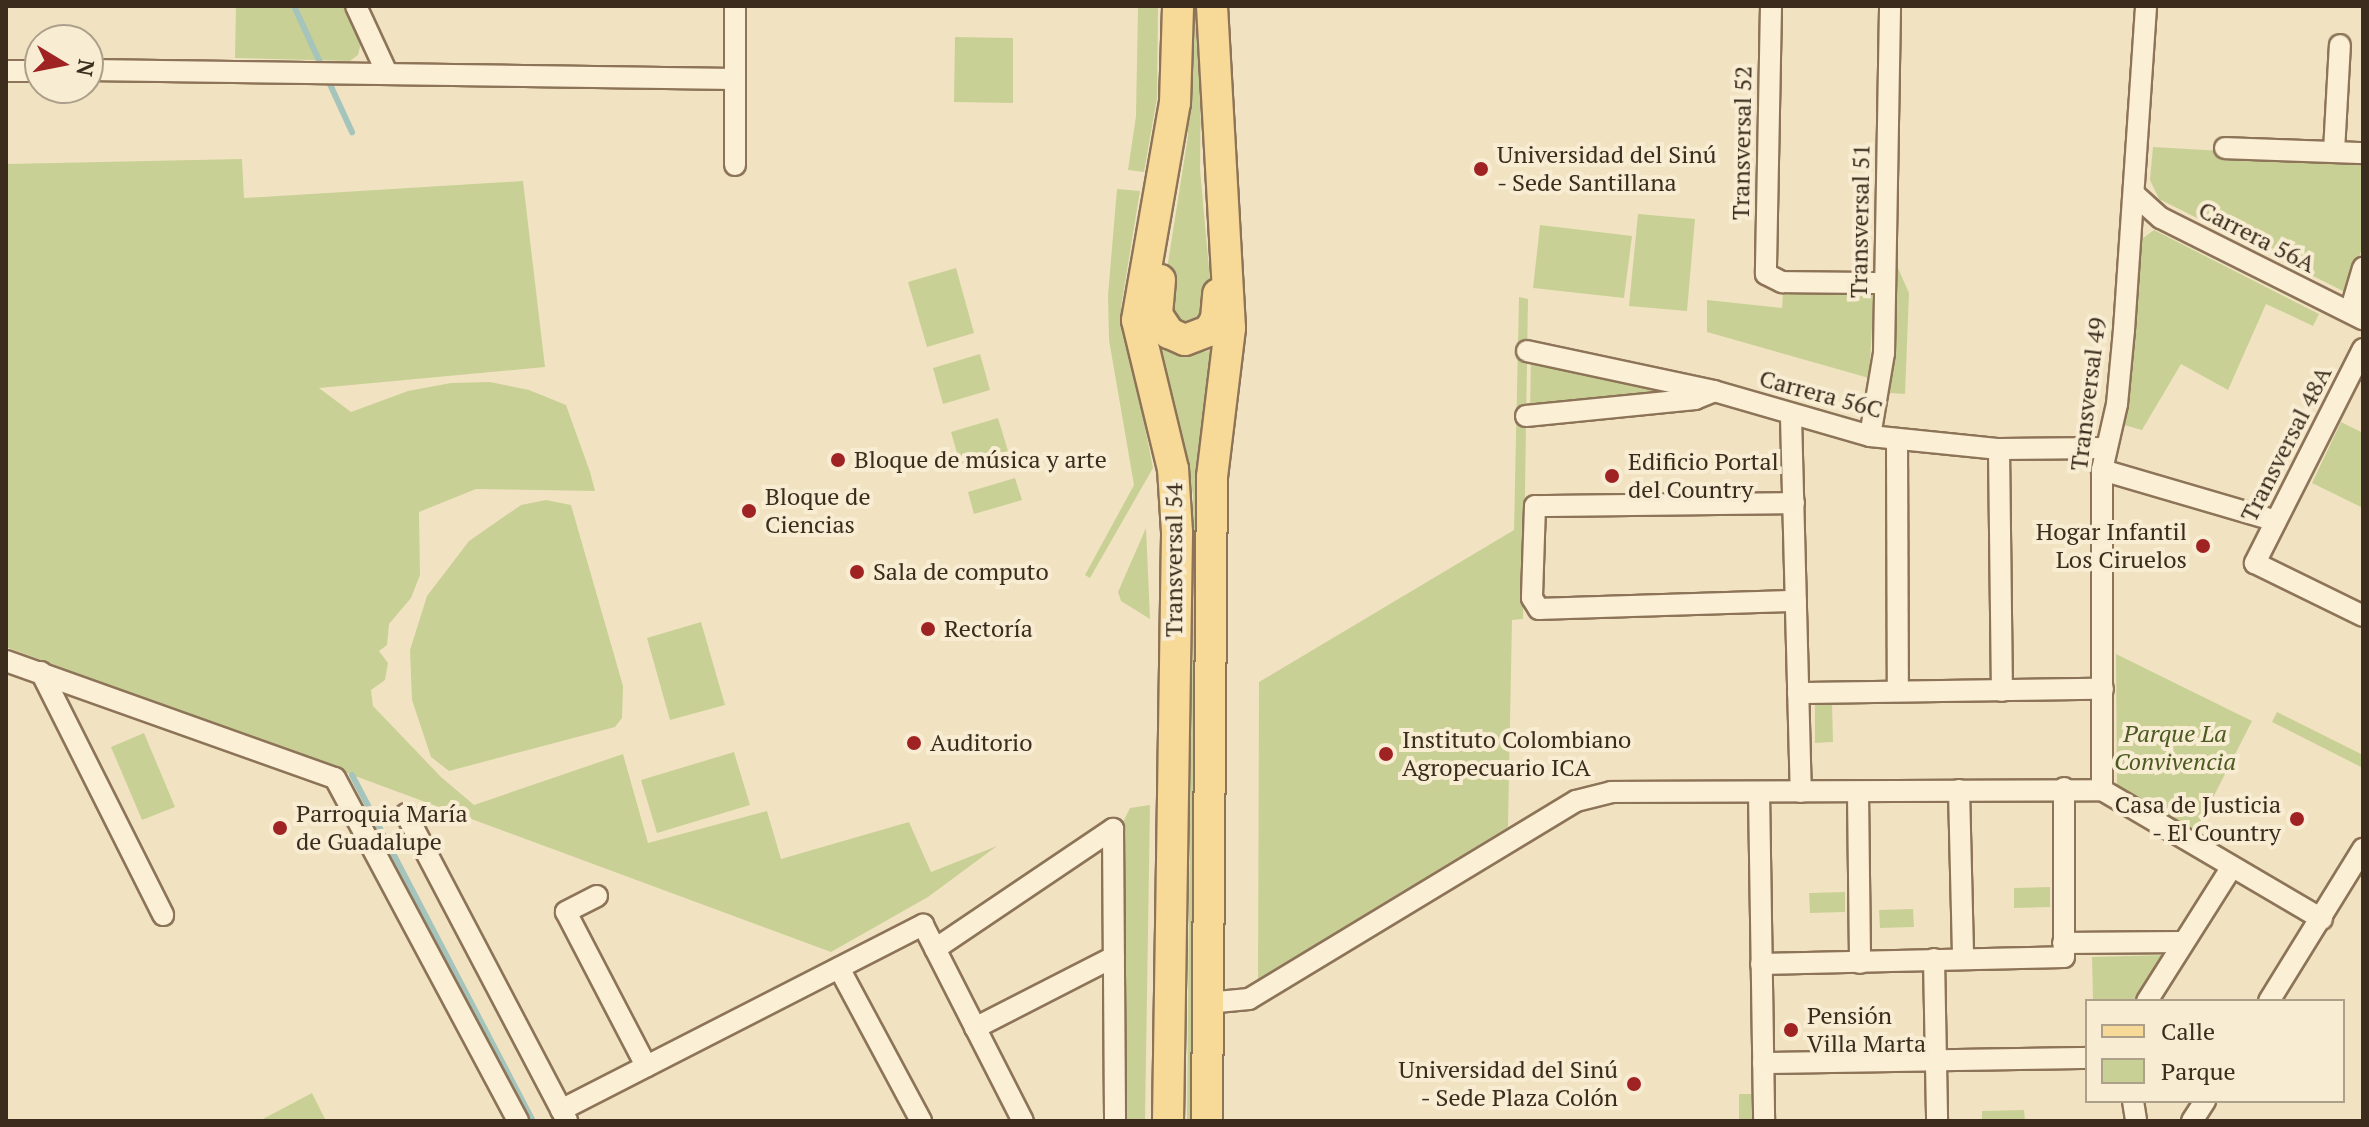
<!DOCTYPE html>
<html>
<head>
<meta charset="utf-8">
<style>
  body { margin:0 }
  #map { position:relative; width:2369px; height:1127px; overflow:hidden; background:#f1e3c2; font-family:"PT Serif",serif }
  div>[style] { position:absolute }
  [style*='--x'] { left:calc(var(--x)*1px); top:calc(var(--y)*1px); width:calc(var(--w)*1px); rotate:calc(var(--a)*1deg) }
  .green>* { inset:0; background:#c9d095 }
  .stream>* { height:6px; margin:-3px; padding:0 3px; transform-origin:3px; border-radius:3px; background:#a5c4bb }
  .roads { filter:drop-shadow(2px 0 #8d7458) drop-shadow(-2px 0 #8d7458) drop-shadow(0 2px #8d7458) drop-shadow(0 -2px #8d7458) }
  .street>* { height:20px; margin:-10px; padding:0 10px; transform-origin:10px; border-radius:10px; background:#fbf0d6 }
  .primary>* { height:30px; margin:-15px; padding:0 15px; transform-origin:15px; border-radius:15px; background:#f7d998 }
  .dots>* { width:22px; height:22px; translate:-50% -50%; box-sizing:border-box; border:4px solid #f8edd3; border-radius:50% }
  span { translate:-50% -50%; white-space:nowrap; text-align:center; line-height:1.15; -webkit-text-stroke:8px #f8edd3; paint-order:stroke }
  .street-label { font-size:24px; color:#3c2c1d }
  .poi-label { font-size:24px; color:#3c2c1d }
  .left { translate:0 -50%; text-align:left }
  .right { translate:-100% -50%; text-align:right }
  .park-label { font-size:24px; color:#4c5a22; font-style:italic }
  .frame { position:absolute; inset:0; border:8px solid #3c2c1d; pointer-events:none }
  .legend { position:absolute; left:2085px; top:999px; width:260px; height:104px; box-sizing:border-box; background:#f8edd3; border:2px solid #ada08a; margin:0; padding:10px 14px; list-style:none; font-size:24px; color:#3c2c1d }
  .legend li { display:flex; align-items:center; gap:16px; height:40px }
  .legend b { width:40px; border:2px solid #ada08a }
  .north { position:absolute; left:24px; top:24px; width:80px; height:80px; box-sizing:border-box; background:#f8edd3; border:2px solid #ada08a; border-radius:50%; rotate:100deg; font-size:22px; font-weight:700; line-height:32px; text-align:center; color:#3c2c1d }
  .north::after { content:''; display:block; margin:auto; width:28px; height:36px; background:#a02324; clip-path:polygon(50% 0,100% 100%,50% 72%,0 100%) }
</style>
</head>
<body>
<div id="map">
  <div class="green">
    <div style="clip-path:polygon(236px 6px,344px 6px,361px 43px,358px 55px,350px 61px,235px 58px)"></div>
    <div style="clip-path:polygon(1138px 6px,1158px 6px,1157px 98px,1144px 172px,1128px 170px,1136px 116px)"></div>
    <div style="clip-path:polygon(1189px 6px,1202px 6px,1200px 169px,1213px 313px,1188px 333px,1161px 307px,1188px 136px)"></div>
    <div style="clip-path:polygon(955px 37px,1013px 38px,1013px 103px,954px 102px)"></div>
    <div style="clip-path:polygon(2153px 147px,2363px 159px,2363px 245px,2347px 293px,2159px 199px,2150px 180px)"></div>
    <div style="clip-path:polygon(242px 159px,244px 198px,523px 181px,545px 367px,319px 388px,351px 412px,408px 391px,451px 383px,490px 382px,529px 390px,566px 405px,590px 472px,595px 491px,476px 489px,419px 512px,420px 575px,411px 598px,389px 624px,387px 645px,379px 651px,388px 663px,385px 680px,371px 690px,373px 706px,441px 777px,474px 805px,623px 754px,648px 843px,767px 811px,781px 859px,909px 822px,931px 872px,997px 846px,928px 897px,831px 952px,6px 647px,6px 164px)"></div>
    <div style="clip-path:polygon(1117px 189px,1140px 191px,1121px 307px,1153px 468px,1090px 578px,1085px 575px,1134px 485px,1109px 340px,1108px 295px)"></div>
    <div style="clip-path:polygon(1638px 214px,1695px 219px,1687px 311px,1629px 306px)"></div>
    <div style="clip-path:polygon(1540px 225px,1632px 236px,1624px 298px,1533px 288px)"></div>
    <div style="clip-path:polygon(2154px 230px,2319px 314px,2313px 326px,2266px 304px,2228px 390px,2181px 364px,2142px 430px,2124px 425px,2139px 241px)"></div>
    <div style="clip-path:polygon(1894px 259px,1909px 293px,1905px 394px,1890px 393px)"></div>
    <div style="clip-path:polygon(956px 268px,974px 333px,927px 347px,908px 282px)"></div>
    <div style="clip-path:polygon(1783px 293px,1874px 293px,1869px 378px,1707px 332px,1707px 300px,1782px 308px)"></div>
    <div style="clip-path:polygon(1519px 297px,1528px 299px,1523px 619px,1512px 620px,1508px 827px,1258px 979px,1259px 682px,1514px 530px)"></div>
    <div style="clip-path:polygon(1219px 342px,1195px 1121px,1187px 1121px,1193px 494px,1160px 343px,1187px 355px,1208px 351px)"></div>
    <div style="clip-path:polygon(980px 354px,990px 390px,943px 404px,933px 368px)"></div>
    <div style="clip-path:polygon(1531px 355px,1695px 392px,1530px 412px)"></div>
    <div style="clip-path:polygon(998px 418px,1008px 451px,960px 464px,951px 432px)"></div>
    <div style="clip-path:polygon(2341px 422px,2363px 433px,2363px 508px,2312px 483px)"></div>
    <div style="clip-path:polygon(1015px 478px,1022px 500px,974px 514px,968px 492px)"></div>
    <div style="clip-path:polygon(546px 500px,571px 505px,623px 686px,622px 718px,615px 727px,449px 771px,431px 757px,412px 700px,410px 650px,427px 596px,469px 541px,521px 505px)"></div>
    <div style="clip-path:polygon(1146px 528px,1150px 619px,1121px 601px,1118px 592px)"></div>
    <div style="clip-path:polygon(701px 622px,725px 705px,670px 720px,647px 638px)"></div>
    <div style="clip-path:polygon(2116px 654px,2252px 721px,2195px 833px,2117px 787px)"></div>
    <div style="clip-path:polygon(1832px 703px,1833px 742px,1815px 743px,1815px 704px)"></div>
    <div style="clip-path:polygon(2277px 712px,2363px 755px,2363px 768px,2272px 722px)"></div>
    <div style="clip-path:polygon(144px 733px,175px 807px,142px 820px,111px 747px)"></div>
    <div style="clip-path:polygon(734px 752px,750px 805px,657px 833px,641px 780px)"></div>
    <div style="clip-path:polygon(1150px 805px,1145px 1121px,1122px 1121px,1119px 830px,1130px 808px)"></div>
    <div style="clip-path:polygon(2050px 887px,2050px 907px,2014px 908px,2014px 888px)"></div>
    <div style="clip-path:polygon(1845px 892px,1845px 912px,1810px 913px,1809px 893px)"></div>
    <div style="clip-path:polygon(1913px 909px,1914px 927px,1880px 928px,1879px 910px)"></div>
    <div style="clip-path:polygon(2164px 955px,2135px 1001px,2093px 1001px,2092px 957px)"></div>
    <div style="clip-path:polygon(312px 1093px,326px 1121px,262px 1121px,261px 1120px)"></div>
    <div style="clip-path:polygon(1739px 1094px,1754px 1094px,1755px 1121px,1739px 1121px)"></div>
    <div style="clip-path:polygon(2024px 1110px,2025px 1121px,1982px 1121px,1982px 1111px)"></div>
  </div>
  <div class="stream">
    <div style="--x:294;--y:6;--w:139;--a:65.3"></div>
    <div style="--x:352;--y:775;--w:390;--a:62.4"></div>
  </div>
  <div class="roads">
    <div class="street">
      <div style="--x:356;--y:6;--w:72;--a:65.2"></div>
      <div style="--x:735;--y:6;--w:159;--a:90"></div>
      <div style="--x:1771;--y:6;--w:268;--a:91.1"></div>
      <div style="--x:1766;--y:274;--w:18;--a:27"></div>
      <div style="--x:1782;--y:282;--w:103;--a:0.6"></div>
      <div style="--x:88;--y:70;--w:647;--a:0.8"></div>
      <div style="--x:6;--y:71;--w:34;--a:0"></div>
      <div style="--x:2225;--y:148;--w:138;--a:2.1"></div>
      <div style="--x:2334;--y:151;--w:106;--a:-86.8"></div>
      <div style="--x:2134;--y:194;--w:36;--a:42"></div>
      <div style="--x:2161;--y:218;--w:226;--a:26.6"></div>
      <div style="--x:2350;--y:312;--w:46;--a:-73.5"></div>
      <div style="--x:2363;--y:349;--w:240;--a:116.8"></div>
      <div style="--x:2255;--y:563;--w:120;--a:26.1"></div>
      <div style="--x:1527;--y:351;--w:191;--a:12.1"></div>
      <div style="--x:1714;--y:391;--w:162;--a:16.1"></div>
      <div style="--x:1870;--y:436;--w:130;--a:5.8"></div>
      <div style="--x:1999;--y:449;--w:107;--a:-0.5"></div>
      <div style="--x:1526;--y:416;--w:170;--a:-5.7"></div>
      <div style="--x:1695;--y:399;--w:18;--a:-22"></div>
      <div style="--x:1791;--y:417;--w:375;--a:88.5"></div>
      <div style="--x:1870;--y:436;--w:84;--a:-80.4"></div>
      <div style="--x:1884;--y:353;--w:347;--a:-89"></div>
      <div style="--x:1897;--y:440;--w:251;--a:89.8"></div>
      <div style="--x:1999;--y:449;--w:242;--a:89.3"></div>
      <div style="--x:2102;--y:470;--w:181;--a:16.3"></div>
      <div style="--x:1794;--y:503;--w:259;--a:179.3"></div>
      <div style="--x:1535;--y:506;--w:92;--a:91.9"></div>
      <div style="--x:1532;--y:598;--w:13;--a:58"></div>
      <div style="--x:1539;--y:609;--w:257;--a:-1.8"></div>
      <div style="--x:6;--y:661;--w:349;--a:19.6"></div>
      <div style="--x:335;--y:778;--w:389;--a:61.9"></div>
      <div style="--x:41;--y:672;--w:272;--a:63.3"></div>
      <div style="--x:1798;--y:693;--w:305;--a:-0.8"></div>
      <div style="--x:1959;--y:790;--w:169;--a:88.6"></div>
      <div style="--x:2102;--y:790;--w:320;--a:-90"></div>
      <div style="--x:2102;--y:470;--w:68;--a:-77.2"></div>
      <div style="--x:2117;--y:404;--w:74;--a:-84.6"></div>
      <div style="--x:2124;--y:330;--w:325;--a:-86.1"></div>
      <div style="--x:1759;--y:792;--w:329;--a:89.1"></div>
      <div style="--x:1858;--y:793;--w:170;--a:89.3"></div>
      <div style="--x:406;--y:814;--w:347;--a:62.3"></div>
      <div style="--x:1113;--y:829;--w:292;--a:89.6"></div>
      <div style="--x:597;--y:896;--w:35;--a:153"></div>
      <div style="--x:566;--y:912;--w:174;--a:62.5"></div>
      <div style="--x:2063;--y:943;--w:119;--a:-0.5"></div>
      <div style="--x:935;--y:949;--w:215;--a:-34"></div>
      <div style="--x:1934;--y:959;--w:162;--a:88.9"></div>
      <div style="--x:1761;--y:964;--w:303;--a:-1.3"></div>
      <div style="--x:2064;--y:957;--w:169;--a:-90"></div>
      <div style="--x:839;--y:968;--w:174;--a:61.8"></div>
      <div style="--x:2147;--y:1001;--w:157;--a:-57.7"></div>
      <div style="--x:2269;--y:1001;--w:179;--a:-58.3"></div>
      <div style="--x:1207;--y:1003;--w:42;--a:-5.4"></div>
      <div style="--x:1249;--y:999;--w:382;--a:-31.2"></div>
      <div style="--x:1576;--y:801;--w:36;--a:-14"></div>
      <div style="--x:1611;--y:792;--w:491;--a:-0.2"></div>
      <div style="--x:2102;--y:790;--w:255;--a:30.4"></div>
      <div style="--x:975;--y:1028;--w:156;--a:-27.1"></div>
      <div style="--x:1763;--y:1063;--w:324;--a:-0.9"></div>
      <div style="--x:2133;--y:1101;--w:20;--a:81"></div>
      <div style="--x:561;--y:1110;--w:407;--a:-27.1"></div>
      <div style="--x:923;--y:925;--w:220;--a:63"></div>
      <div style="--x:2192;--y:1121;--w:24;--a:-57"></div>
    </div>
    <div class="primary">
      <div style="--x:1160;--y:280;--w:35;--a:95"></div>
      <div style="--x:1157;--y:315;--w:22;--a:56"></div>
      <div style="--x:1169;--y:333;--w:17;--a:24"></div>
      <div style="--x:1185;--y:340;--w:26;--a:-21"></div>
      <div style="--x:1209;--y:331;--w:14;--a:-60"></div>
      <div style="--x:1216;--y:319;--w:25;--a:-85"></div>
      <div style="--x:1168;--y:1121;--w:589;--a:-89.12"></div>
      <div style="--x:1177;--y:532;--w:63;--a:-93.6"></div>
      <div style="--x:1173;--y:469;--w:153;--a:-103.6"></div>
      <div style="--x:1137;--y:320;--w:220;--a:-80.1"></div>
      <div style="--x:1175;--y:103;--w:97;--a:-88.2"></div>
      <div style="--x:1207;--y:1121;--w:644;--a:-89.56"></div>
      <div style="--x:1212;--y:477;--w:150;--a:-83.1"></div>
      <div style="--x:1230;--y:328;--w:323;--a:-93.2"></div>
    </div>
  </div>
  <div class="dots">
    <div style="left:1481px;top:169px;background:#a02324"></div>
    <div style="left:838px;top:460px;background:#a02324"></div>
    <div style="left:1612px;top:476px;background:#a02324"></div>
    <div style="left:749px;top:511px;background:#a02324"></div>
    <div style="left:2203px;top:546px;background:#a02324"></div>
    <div style="left:857px;top:572px;background:#a02324"></div>
    <div style="left:928px;top:629px;background:#a02324"></div>
    <div style="left:914px;top:743px;background:#a02324"></div>
    <div style="left:1386px;top:754px;background:#a02324"></div>
    <div style="left:2297px;top:819px;background:#a02324"></div>
    <div style="left:280px;top:828px;background:#a02324"></div>
    <div style="left:1791px;top:1030px;background:#a02324"></div>
    <div style="left:1634px;top:1084px;background:#a02324"></div>
  </div>
  <div class="street-label">
    <span style="left:1742px;top:143px;rotate:-89deg">Transversal 52</span>
    <span style="left:1860px;top:221px;rotate:-89deg">Transversal 51</span>
    <span style="left:2257px;top:237px;rotate:27deg">Carrera 56A</span>
    <span style="left:1821px;top:394px;rotate:15deg">Carrera 56C</span>
    <span style="left:2088px;top:394px;rotate:-83deg">Transversal 49</span>
    <span style="left:2286px;top:444px;rotate:-63deg">Transversal 48A</span>
    <span style="left:1174px;top:560px;rotate:-90deg">Transversal 54</span>
  </div>
  <div class="poi-label">
    <span class="left" style="left:1497px;top:169px">Universidad del Sinú<br>- Sede Santillana</span>
    <span class="left" style="left:854px;top:460px">Bloque de música y arte</span>
    <span class="left" style="left:1628px;top:476px">Edificio Portal<br>del Country</span>
    <span class="left" style="left:765px;top:511px">Bloque de<br>Ciencias</span>
    <span class="right" style="left:2187px;top:546px">Hogar Infantil<br>Los Ciruelos</span>
    <span class="left" style="left:873px;top:572px">Sala de computo</span>
    <span class="left" style="left:944px;top:629px">Rectoría</span>
    <span class="left" style="left:1402px;top:754px">Instituto Colombiano<br>Agropecuario ICA</span>
    <span class="left" style="left:930px;top:743px">Auditorio</span>
    <span class="right" style="left:2281px;top:819px">Casa de Justicia<br>- El Country</span>
    <span class="left" style="left:296px;top:828px">Parroquia María<br>de Guadalupe</span>
    <span class="left" style="left:1807px;top:1030px">Pensión<br>Villa Marta</span>
    <span class="right" style="left:1618px;top:1084px">Universidad del Sinú<br>- Sede Plaza Colón</span>
  </div>
  <div class="park-label">
    <span style="left:2175px;top:748px">Parque La<br>Convivencia</span>
  </div>
  <div class="frame"></div>
  <ul class="legend">
  <li><b style="height:10px;background:#f7d998"></b>Calle</li>
  <li><b style="height:22px;background:#c9d095"></b>Parque</li>
  </ul>
  <div class="north">N</div>
</div>
</body>
</html>
